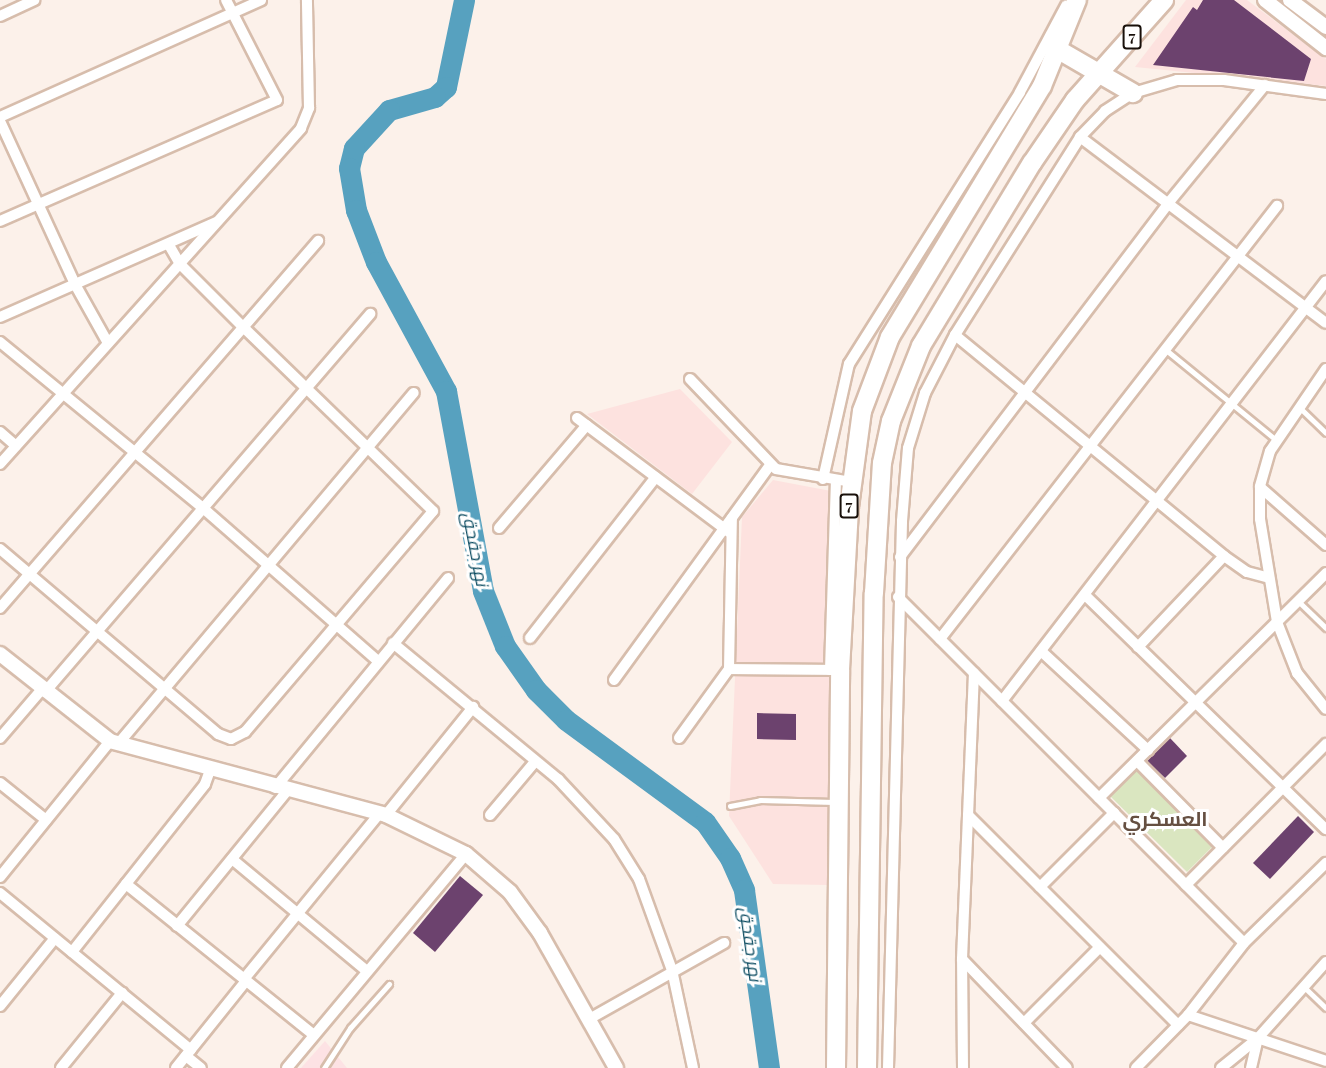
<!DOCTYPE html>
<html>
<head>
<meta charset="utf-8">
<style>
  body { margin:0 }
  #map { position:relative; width:1326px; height:1068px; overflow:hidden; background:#fcf1ea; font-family:"Playfair Display",Cairo,serif }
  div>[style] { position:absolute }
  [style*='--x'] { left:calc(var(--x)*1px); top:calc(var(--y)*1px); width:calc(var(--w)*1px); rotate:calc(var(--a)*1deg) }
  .commercial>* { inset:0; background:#fde2df }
  .industrial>* { inset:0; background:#fde2e4 }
  .green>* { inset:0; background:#dae6c0 }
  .river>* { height:21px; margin:-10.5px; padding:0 10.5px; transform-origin:10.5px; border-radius:10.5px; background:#57a1bf }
  .building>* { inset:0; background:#6c426e }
  .roads { filter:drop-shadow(2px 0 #d7bdac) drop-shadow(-2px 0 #d7bdac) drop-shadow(0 2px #d7bdac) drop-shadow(0 -2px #d7bdac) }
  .lane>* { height:5px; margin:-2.5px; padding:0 2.5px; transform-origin:2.5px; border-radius:2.5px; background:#fff }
  .street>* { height:10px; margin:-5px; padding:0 5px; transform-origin:5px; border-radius:5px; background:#fff }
  .secondary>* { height:14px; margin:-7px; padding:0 7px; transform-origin:7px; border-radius:7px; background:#fff }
  .highway>* { height:18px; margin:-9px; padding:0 9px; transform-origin:9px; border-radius:9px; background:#fff }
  span { translate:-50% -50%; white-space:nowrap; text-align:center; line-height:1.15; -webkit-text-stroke:6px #fff; paint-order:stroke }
  .shield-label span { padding:2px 4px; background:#fff; border:2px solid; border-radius:4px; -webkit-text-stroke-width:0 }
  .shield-label { font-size:15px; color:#18100a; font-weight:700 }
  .water-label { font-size:18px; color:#0f4e63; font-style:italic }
  .quarter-label { font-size:20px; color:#654f41; font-weight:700 }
</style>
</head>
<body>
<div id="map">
  <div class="commercial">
    <div style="clip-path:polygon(1186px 0,1247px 0,1326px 59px,1326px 86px,1135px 67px)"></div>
    <div style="clip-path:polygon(680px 389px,732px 442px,692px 494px,587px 414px)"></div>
    <div style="clip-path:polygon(773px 480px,831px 491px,828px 885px,773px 884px,729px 816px,742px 517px)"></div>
  </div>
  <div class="industrial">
    <div style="clip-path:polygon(325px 1041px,347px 1068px,301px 1068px)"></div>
  </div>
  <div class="green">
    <div style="clip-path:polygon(1135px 769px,1213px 846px,1187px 872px,1109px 795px)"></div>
  </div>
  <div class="river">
    <div style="--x:464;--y:0;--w:89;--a:101.7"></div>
    <div style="--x:446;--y:87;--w:15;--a:138"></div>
    <div style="--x:435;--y:97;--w:48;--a:164.2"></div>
    <div style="--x:389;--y:110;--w:52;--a:132.6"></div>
    <div style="--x:354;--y:148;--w:21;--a:104"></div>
    <div style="--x:349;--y:168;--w:43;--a:80.5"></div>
    <div style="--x:356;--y:210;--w:56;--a:69"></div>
    <div style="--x:376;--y:262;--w:147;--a:61.5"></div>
    <div style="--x:446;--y:391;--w:203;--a:79.5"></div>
    <div style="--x:483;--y:591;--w:59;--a:68.2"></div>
    <div style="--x:505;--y:646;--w:54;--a:54.8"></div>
    <div style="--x:536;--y:690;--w:42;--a:45"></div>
    <div style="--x:566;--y:720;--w:172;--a:36.3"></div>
    <div style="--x:705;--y:822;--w:44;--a:55.2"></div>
    <div style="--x:730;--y:858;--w:35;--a:66"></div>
    <div style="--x:744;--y:890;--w:180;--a:82"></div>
  </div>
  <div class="building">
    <div style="clip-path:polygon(1203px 0,1234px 0,1311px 59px,1304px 81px,1153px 65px,1193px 7px,1197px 10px)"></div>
    <div style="clip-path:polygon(757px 713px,796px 714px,796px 740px,757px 739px)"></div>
    <div style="clip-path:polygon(1170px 738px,1187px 756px,1165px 778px,1147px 761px)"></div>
    <div style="clip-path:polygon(1298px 816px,1314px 832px,1270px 879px,1253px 863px)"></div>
    <div style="clip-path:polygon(460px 876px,483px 895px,435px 952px,413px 933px)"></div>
  </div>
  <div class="roads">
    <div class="lane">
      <div style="--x:1166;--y:350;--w:142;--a:39.3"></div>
      <div style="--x:1299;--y:407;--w:37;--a:44"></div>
      <div style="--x:1298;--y:601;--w:39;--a:44"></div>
      <div style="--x:730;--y:806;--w:31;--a:-11"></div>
      <div style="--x:760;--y:800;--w:74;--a:1.5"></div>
      <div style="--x:1304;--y:987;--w:30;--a:44"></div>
      <div style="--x:324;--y:1068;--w:48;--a:-57"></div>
      <div style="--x:350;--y:1028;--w:59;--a:-48.4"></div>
    </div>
    <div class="street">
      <div style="--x:0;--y:16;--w:38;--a:-25"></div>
      <div style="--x:0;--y:117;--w:286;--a:-24.1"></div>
      <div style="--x:0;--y:121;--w:182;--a:65.3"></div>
      <div style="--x:76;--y:286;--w:65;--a:60.7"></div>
      <div style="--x:1080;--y:137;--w:308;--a:37.1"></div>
      <div style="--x:0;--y:221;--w:302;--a:-23.6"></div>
      <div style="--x:277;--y:100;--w:112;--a:-117"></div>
      <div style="--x:0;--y:317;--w:236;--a:-23.7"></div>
      <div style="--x:955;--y:335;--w:348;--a:39.4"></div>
      <div style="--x:1224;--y:556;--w:28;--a:35"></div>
      <div style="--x:1247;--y:572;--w:23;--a:15"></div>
      <div style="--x:0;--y:342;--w:262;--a:39.3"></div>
      <div style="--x:203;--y:508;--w:232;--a:41.2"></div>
      <div style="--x:1326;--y:369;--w:99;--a:124.3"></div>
      <div style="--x:1270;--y:451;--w:37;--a:106"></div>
      <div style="--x:1260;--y:487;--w:32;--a:90"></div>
      <div style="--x:1260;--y:519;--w:104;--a:80.6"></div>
      <div style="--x:1277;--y:622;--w:55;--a:68.6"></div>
      <div style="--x:1297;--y:673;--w:46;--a:51.1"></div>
      <div style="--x:690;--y:379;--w:124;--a:46.3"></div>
      <div style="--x:776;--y:469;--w:76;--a:9.8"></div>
      <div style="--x:577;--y:418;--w:190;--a:36.9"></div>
      <div style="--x:0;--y:432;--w:21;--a:41"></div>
      <div style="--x:0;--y:464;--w:451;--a:-48.1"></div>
      <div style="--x:301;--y:128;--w:22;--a:-68"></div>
      <div style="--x:309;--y:108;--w:108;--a:-91.1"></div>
      <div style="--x:823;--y:479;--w:118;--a:-77.3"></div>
      <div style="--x:849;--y:364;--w:321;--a:-57.8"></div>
      <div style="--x:1020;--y:92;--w:98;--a:-61.9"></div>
      <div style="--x:1260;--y:487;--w:88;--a:41.3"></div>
      <div style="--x:499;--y:528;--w:135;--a:-49.5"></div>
      <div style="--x:0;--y:549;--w:286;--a:40.3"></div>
      <div style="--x:218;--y:734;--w:14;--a:21"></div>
      <div style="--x:231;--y:739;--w:16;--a:-27"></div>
      <div style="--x:245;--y:732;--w:290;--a:-49.6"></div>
      <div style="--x:433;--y:511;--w:266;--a:-135.9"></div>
      <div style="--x:242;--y:326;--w:88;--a:-135"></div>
      <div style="--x:180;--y:264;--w:22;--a:-120"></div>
      <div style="--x:900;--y:557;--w:447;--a:-52.8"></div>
      <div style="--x:1170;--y:201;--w:150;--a:-50.7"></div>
      <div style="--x:1085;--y:595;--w:336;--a:44.2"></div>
      <div style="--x:898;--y:597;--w:489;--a:45"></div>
      <div style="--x:0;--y:608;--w:486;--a:-49.1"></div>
      <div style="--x:530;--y:638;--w:204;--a:-52"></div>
      <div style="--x:940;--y:639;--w:549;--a:-52.11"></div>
      <div style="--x:393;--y:643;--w:214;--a:39.5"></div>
      <div style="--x:558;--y:779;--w:82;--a:47"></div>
      <div style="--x:614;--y:839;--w:47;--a:58"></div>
      <div style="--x:639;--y:879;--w:97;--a:70.1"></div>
      <div style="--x:672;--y:970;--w:100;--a:77.9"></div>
      <div style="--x:1138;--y:647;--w:125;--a:-46.6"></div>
      <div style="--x:1041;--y:651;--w:146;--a:42.8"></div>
      <div style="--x:729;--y:669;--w:108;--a:0.5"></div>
      <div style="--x:830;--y:670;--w:190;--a:-88.2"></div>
      <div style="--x:614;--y:680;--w:266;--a:-54"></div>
      <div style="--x:45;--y:692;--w:499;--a:-49.3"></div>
      <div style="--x:1002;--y:701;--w:530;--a:-52.35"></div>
      <div style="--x:0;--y:738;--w:65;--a:-49.4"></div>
      <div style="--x:679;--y:738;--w:85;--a:-54.1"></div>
      <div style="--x:729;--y:669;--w:151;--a:-88.9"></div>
      <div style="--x:118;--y:744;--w:459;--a:-49.9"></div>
      <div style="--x:1137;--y:761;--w:122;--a:45.3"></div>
      <div style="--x:0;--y:783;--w:59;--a:38.8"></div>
      <div style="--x:275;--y:788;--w:272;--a:-50.5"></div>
      <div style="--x:1099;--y:798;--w:320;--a:-44.7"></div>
      <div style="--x:386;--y:815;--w:139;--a:-51.1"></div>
      <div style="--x:490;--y:815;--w:68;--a:-49.8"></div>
      <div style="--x:968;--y:815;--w:297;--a:45"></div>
      <div style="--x:232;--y:859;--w:175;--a:39.7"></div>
      <div style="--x:0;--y:877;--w:175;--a:-51"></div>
      <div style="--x:126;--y:884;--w:241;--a:38.8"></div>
      <div style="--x:1186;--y:885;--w:199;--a:-45.2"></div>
      <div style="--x:1040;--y:887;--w:105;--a:-45"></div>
      <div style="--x:0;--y:893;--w:247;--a:39.4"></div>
      <div style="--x:177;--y:926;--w:174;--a:-50.8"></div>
      <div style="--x:72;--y:952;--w:214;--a:-51.6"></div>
      <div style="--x:205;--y:784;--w:15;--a:-70"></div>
      <div style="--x:962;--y:959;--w:151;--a:46.1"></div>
      <div style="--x:244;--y:979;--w:215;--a:-50.7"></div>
      <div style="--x:0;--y:1006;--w:87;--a:-51"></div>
      <div style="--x:1188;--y:1015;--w:145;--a:18.4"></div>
      <div style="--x:591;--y:1018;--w:153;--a:-29.4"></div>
      <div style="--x:1024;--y:1023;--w:107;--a:-45"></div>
      <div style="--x:186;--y:1056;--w:19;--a:39"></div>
      <div style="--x:61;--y:1068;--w:97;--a:-50.9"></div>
      <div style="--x:176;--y:1068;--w:112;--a:-51.2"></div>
      <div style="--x:287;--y:1068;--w:279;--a:-50.1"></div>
      <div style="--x:888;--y:1068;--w:547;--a:-88.53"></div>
      <div style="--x:902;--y:521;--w:73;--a:-85.3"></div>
      <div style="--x:908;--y:448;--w:58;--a:-72.8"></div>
      <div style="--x:925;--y:393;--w:65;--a:-62.7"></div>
      <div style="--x:955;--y:335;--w:234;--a:-57.7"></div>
      <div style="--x:1080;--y:137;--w:36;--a:-46"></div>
      <div style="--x:1105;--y:111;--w:33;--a:-33"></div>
      <div style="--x:1133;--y:93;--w:46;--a:-16.5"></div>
      <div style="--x:1177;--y:80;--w:47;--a:0"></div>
      <div style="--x:1224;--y:80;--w:103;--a:7.8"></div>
      <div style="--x:963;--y:1068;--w:109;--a:-90.5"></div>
      <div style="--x:962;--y:959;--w:286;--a:-87.6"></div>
      <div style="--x:1136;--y:1068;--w:74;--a:-45.5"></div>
      <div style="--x:1188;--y:1015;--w:91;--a:-52.1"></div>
      <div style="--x:1244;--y:943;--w:115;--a:-44.3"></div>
      <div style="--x:1221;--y:1068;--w:48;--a:-39"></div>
      <div style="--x:1258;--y:1038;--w:102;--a:-48.2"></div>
      <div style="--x:1251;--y:1068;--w:31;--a:-77"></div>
    </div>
    <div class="secondary">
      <div style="--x:1265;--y:0;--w:78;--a:38.2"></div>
      <div style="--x:1290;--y:0;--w:45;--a:36.9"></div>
      <div style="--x:0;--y:654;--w:140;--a:38.3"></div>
      <div style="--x:110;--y:741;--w:286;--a:15"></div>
      <div style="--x:386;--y:815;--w:89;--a:26"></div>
      <div style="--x:466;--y:854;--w:58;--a:40.8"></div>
      <div style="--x:510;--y:892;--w:51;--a:53.8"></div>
      <div style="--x:540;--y:933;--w:155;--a:60.6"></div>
    </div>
    <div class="highway">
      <div style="--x:1057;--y:49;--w:88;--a:30.1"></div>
      <div style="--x:836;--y:1068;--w:398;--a:-89.4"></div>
      <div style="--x:840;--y:670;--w:163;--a:-86.8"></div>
      <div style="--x:849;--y:507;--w:97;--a:-82.3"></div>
      <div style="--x:862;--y:411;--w:79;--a:-69.3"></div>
      <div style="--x:890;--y:337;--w:293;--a:-58.8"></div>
      <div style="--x:1042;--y:86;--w:93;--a:-67.9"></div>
      <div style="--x:867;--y:1068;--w:475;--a:-89.2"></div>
      <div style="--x:874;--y:593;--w:130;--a:-86.5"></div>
      <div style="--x:882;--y:463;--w:43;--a:-77.9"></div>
      <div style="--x:891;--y:421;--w:81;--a:-68.2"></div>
      <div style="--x:921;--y:346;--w:214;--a:-58.8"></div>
      <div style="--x:1032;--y:163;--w:76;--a:-55.7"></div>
      <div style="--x:1075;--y:100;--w:134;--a:-48.3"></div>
    </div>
  </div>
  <div class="shield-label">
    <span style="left:1132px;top:37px">7</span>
    <span style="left:849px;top:506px">7</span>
  </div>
  <div class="water-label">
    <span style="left:476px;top:549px;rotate:79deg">نهر جقجق</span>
    <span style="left:751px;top:944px;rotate:82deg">نهر جقجق</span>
  </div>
  <div class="quarter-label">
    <span style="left:1165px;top:817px">العسكري</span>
  </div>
</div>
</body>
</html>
